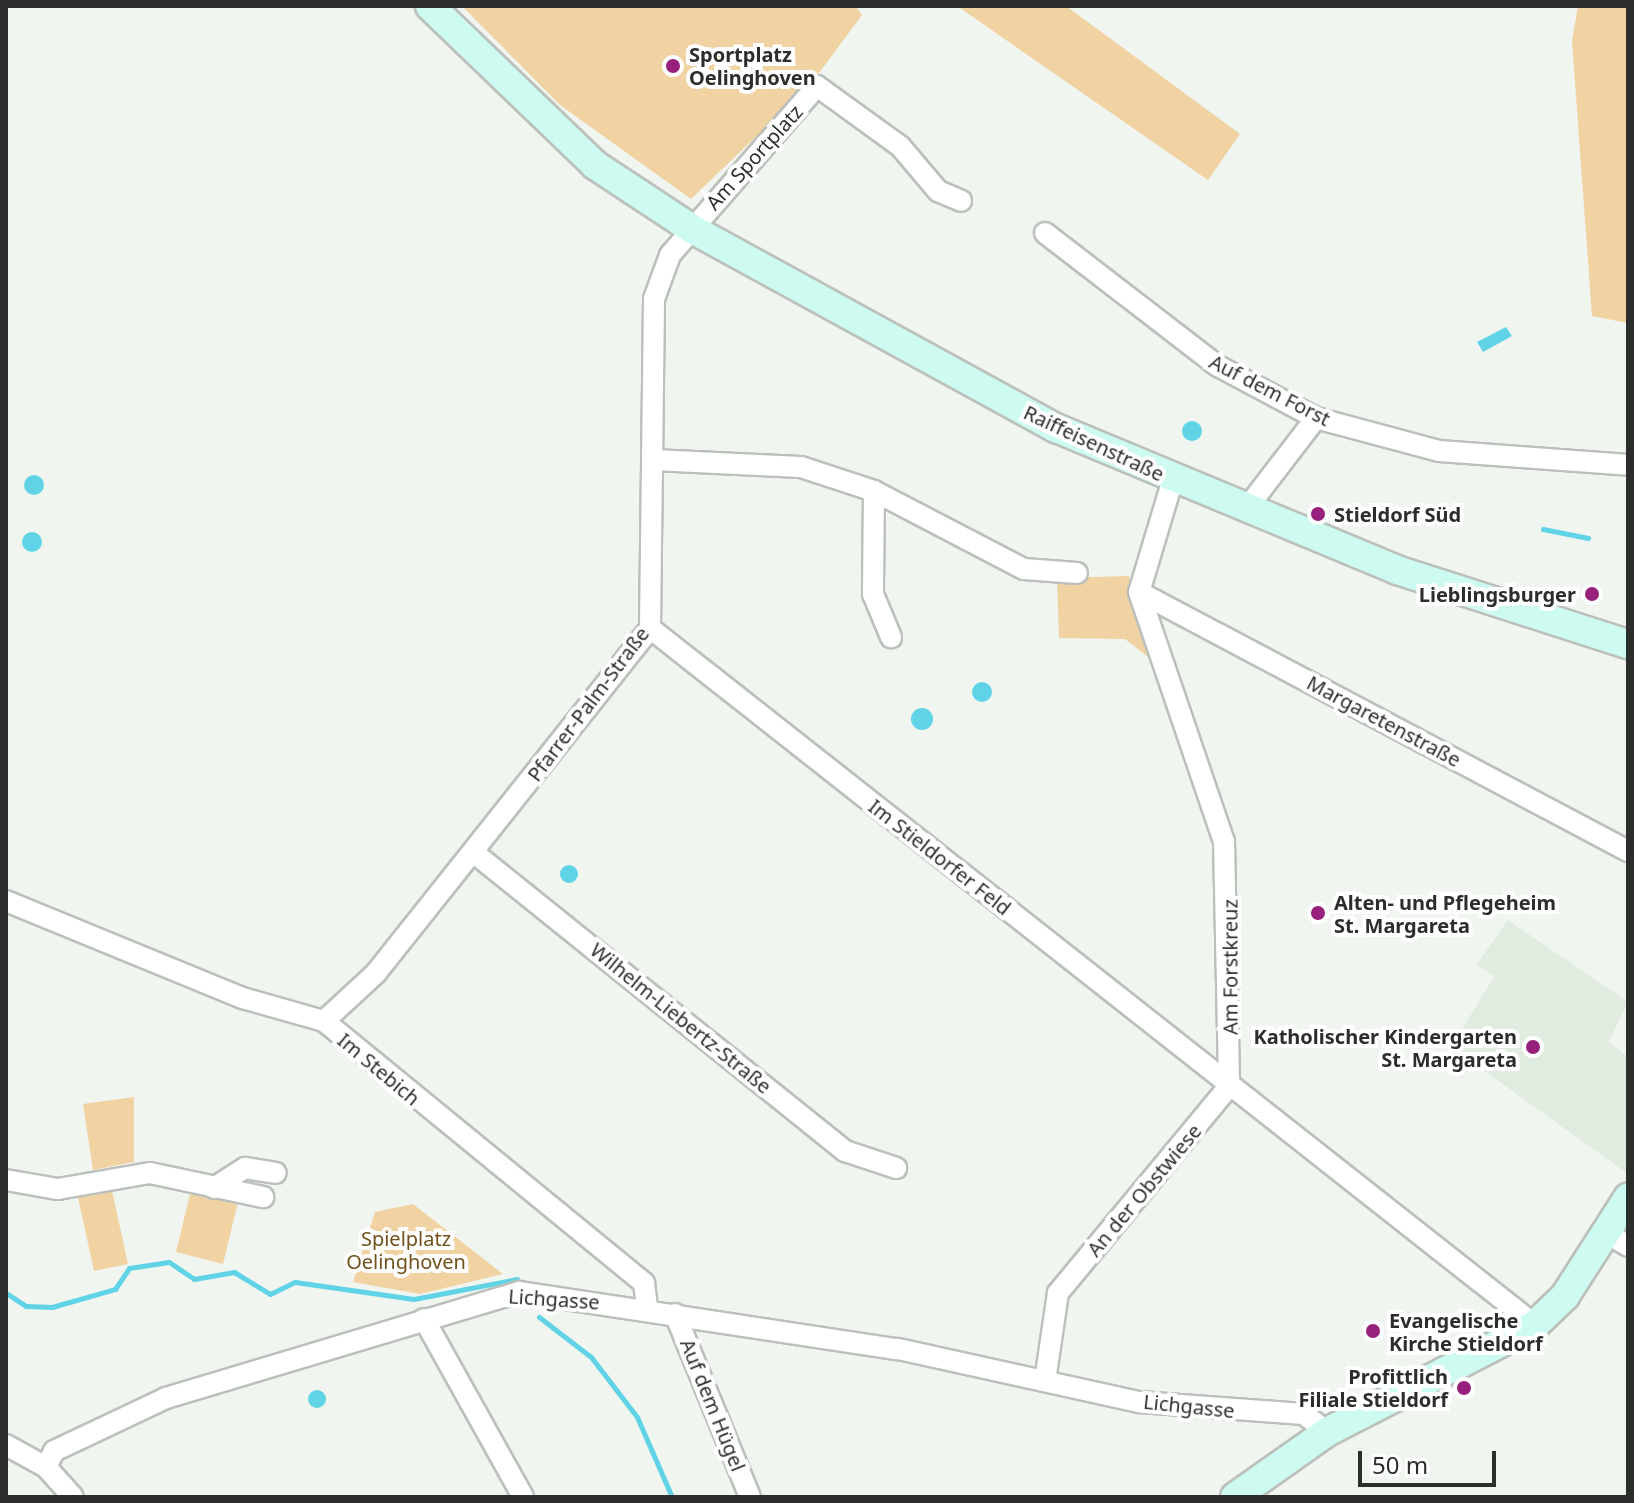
<!DOCTYPE html>
<html>
<head>
<meta charset="utf-8">
<style>
  body { margin:0 }
  #map { position:relative; width:1634px; height:1503px; overflow:hidden; background:#f0f5f0; font-family:"Noto Sans",sans-serif }
  div>[style] { position:absolute }
  [style*='--x'] { left:calc(var(--x)*1px); top:calc(var(--y)*1px); width:calc(var(--w)*1px); rotate:calc(var(--a)*1deg) }
  .built>* { inset:0; background:#e1ece1 }
  .green>* { inset:0; background:#f1d2a2 }
  .water>* { inset:0; background:#61d3e6 }
  .round { border-radius:50% }
  .stream>* { height:5px; margin:-2.5px; padding:0 2.5px; transform-origin:2.5px; border-radius:2.5px; background:#61d3e6 }
  .roads { filter:drop-shadow(2px 0 #bbc0bb) drop-shadow(-2px 0 #bbc0bb) drop-shadow(0 2px #bbc0bb) drop-shadow(0 -2px #bbc0bb) }
  .street>* { height:20px; margin:-10px; padding:0 10px; transform-origin:10px; border-radius:10px; background:#fff }
  .secondary>* { height:28px; margin:-14px; padding:0 14px; transform-origin:14px; border-radius:14px; background:#cdfaf1 }
  .dots>* { width:22px; height:22px; translate:-50% -50%; box-sizing:border-box; border:4px solid #fff; border-radius:50% }
  span { translate:-50% -50%; white-space:nowrap; text-align:center; line-height:1.15; -webkit-text-stroke:8px #fff; paint-order:stroke }
  .poi-label { font-size:20px; color:#2c2e2c; font-weight:700 }
  .left { translate:0 -50%; text-align:left }
  .right { translate:-100% -50%; text-align:right }
  .street-label { font-size:20px; color:#2c2e2c }
  .park-label { font-size:20px; color:#70511a }
  .frame { position:absolute; inset:0; border:8px solid #2c2e2c; pointer-events:none }
  .scale { position:absolute; left:1358px; top:1451px; width:138px; height:36px; box-sizing:border-box; border:4px solid #2c2e2c; border-top:0; padding-left:10px; font-size:24px; line-height:28px; white-space:nowrap; color:#2c2e2c; -webkit-text-stroke:6px #fff; paint-order:stroke }
</style>
</head>
<body>
<div id="map">
  <div class="built">
    <div style="clip-path:polygon(1508px 920px,1628px 1002px,1609px 1042px,1628px 1057px,1628px 1174px,1451px 1047px,1494px 977px,1477px 964px)"></div>
  </div>
  <div class="green">
    <div style="clip-path:polygon(462px 6px,855px 6px,862px 15px,811px 84px,691px 199px,560px 105px)"></div>
    <div style="clip-path:polygon(957px 6px,1066px 6px,1240px 134px,1208px 180px)"></div>
    <div style="clip-path:polygon(1578px 6px,1628px 6px,1628px 323px,1592px 316px,1572px 41px)"></div>
    <div style="clip-path:polygon(1129px 576px,1148px 657px,1125px 639px,1059px 638px,1057px 578px)"></div>
    <div style="clip-path:polygon(134px 1097px,134px 1162px,93px 1170px,83px 1104px)"></div>
    <div style="clip-path:polygon(111px 1186px,128px 1264px,94px 1271px,77px 1193px)"></div>
    <div style="clip-path:polygon(191px 1190px,238px 1202px,223px 1264px,176px 1252px)"></div>
    <div style="clip-path:polygon(413px 1204px,503px 1274px,420px 1294px,353px 1282px,375px 1212px)"></div>
  </div>
  <div class="water">
    <div style="clip-path:polygon(1506px 327px,1512px 336px,1483px 352px,1477px 342px)"></div>
    <div class="round" style="left:1182px;top:421px;width:20px;height:20px"></div>
    <div class="round" style="left:24px;top:475px;width:20px;height:20px"></div>
    <div class="round" style="left:22px;top:532px;width:20px;height:20px"></div>
    <div class="round" style="left:972px;top:682px;width:20px;height:20px"></div>
    <div class="round" style="left:911px;top:708px;width:22px;height:22px"></div>
    <div class="round" style="left:560px;top:865px;width:18px;height:18px"></div>
    <div class="round" style="left:308px;top:1390px;width:18px;height:18px"></div>
  </div>
  <div class="stream">
    <div style="--x:1543;--y:529;--w:46;--a:11.3"></div>
    <div style="--x:6;--y:1293;--w:24;--a:33"></div>
    <div style="--x:26;--y:1306;--w:26;--a:2"></div>
    <div style="--x:52;--y:1307;--w:66;--a:-15.9"></div>
    <div style="--x:115;--y:1289;--w:25;--a:-56"></div>
    <div style="--x:129;--y:1268;--w:40;--a:-8.5"></div>
    <div style="--x:169;--y:1262;--w:30;--a:34"></div>
    <div style="--x:194;--y:1279;--w:41;--a:-9.9"></div>
    <div style="--x:234;--y:1272;--w:42;--a:31.4"></div>
    <div style="--x:270;--y:1294;--w:28;--a:-26"></div>
    <div style="--x:295;--y:1282;--w:120;--a:8.1"></div>
    <div style="--x:414;--y:1299;--w:105;--a:-11"></div>
    <div style="--x:539;--y:1317;--w:66;--a:37.6"></div>
    <div style="--x:591;--y:1357;--w:76;--a:52.5"></div>
    <div style="--x:637;--y:1417;--w:87;--a:66.4"></div>
  </div>
  <div class="roads">
    <div class="street">
      <div style="--x:1045;--y:233;--w:218;--a:37.6"></div>
      <div style="--x:1218;--y:366;--w:111;--a:28"></div>
      <div style="--x:1316;--y:418;--w:127;--a:15"></div>
      <div style="--x:1439;--y:451;--w:190;--a:4.2"></div>
      <div style="--x:653;--y:460;--w:148;--a:2.7"></div>
      <div style="--x:801;--y:467;--w:77;--a:18.2"></div>
      <div style="--x:874;--y:491;--w:103;--a:90.6"></div>
      <div style="--x:873;--y:594;--w:47;--a:67.3"></div>
      <div style="--x:1173;--y:479;--w:118;--a:106.7"></div>
      <div style="--x:1139;--y:592;--w:263;--a:71.2"></div>
      <div style="--x:1224;--y:841;--w:245;--a:88.8"></div>
      <div style="--x:874;--y:491;--w:169;--a:27.5"></div>
      <div style="--x:1024;--y:569;--w:53;--a:4.3"></div>
      <div style="--x:1247;--y:508;--w:113;--a:-52.5"></div>
      <div style="--x:1139;--y:592;--w:553;--a:27.91"></div>
      <div style="--x:650;--y:628;--w:1127;--a:38.22"></div>
      <div style="--x:473;--y:852;--w:477;--a:38.8"></div>
      <div style="--x:845;--y:1151;--w:54;--a:18.4"></div>
      <div style="--x:6;--y:901;--w:256;--a:22.3"></div>
      <div style="--x:243;--y:998;--w:84;--a:15.9"></div>
      <div style="--x:324;--y:1021;--w:414;--a:39.3"></div>
      <div style="--x:644;--y:1283;--w:25;--a:83"></div>
      <div style="--x:324;--y:1021;--w:71;--a:-42.7"></div>
      <div style="--x:376;--y:973;--w:441;--a:-51.5"></div>
      <div style="--x:650;--y:628;--w:329;--a:-89.3"></div>
      <div style="--x:654;--y:299;--w:47;--a:-70"></div>
      <div style="--x:670;--y:255;--w:224;--a:-49"></div>
      <div style="--x:817;--y:86;--w:102;--a:35.9"></div>
      <div style="--x:900;--y:146;--w:59;--a:49.8"></div>
      <div style="--x:938;--y:191;--w:25;--a:23"></div>
      <div style="--x:6;--y:1180;--w:53;--a:9.8"></div>
      <div style="--x:58;--y:1189;--w:93;--a:-9.9"></div>
      <div style="--x:150;--y:1173;--w:116;--a:12"></div>
      <div style="--x:214;--y:1188;--w:37;--a:-33"></div>
      <div style="--x:245;--y:1168;--w:31;--a:9"></div>
      <div style="--x:1605;--y:1232;--w:27;--a:31"></div>
      <div style="--x:675;--y:1314;--w:198;--a:67.7"></div>
      <div style="--x:424;--y:1319;--w:204;--a:60.9"></div>
      <div style="--x:1045;--y:1381;--w:89;--a:-81.6"></div>
      <div style="--x:1058;--y:1293;--w:268;--a:-50.4"></div>
      <div style="--x:6;--y:1445;--w:46;--a:28.8"></div>
      <div style="--x:46;--y:1467;--w:40;--a:48"></div>
      <div style="--x:46;--y:1467;--w:18;--a:-63"></div>
      <div style="--x:54;--y:1451;--w:124;--a:-25.3"></div>
      <div style="--x:166;--y:1398;--w:369;--a:-16.7"></div>
      <div style="--x:519;--y:1292;--w:383;--a:8.6"></div>
      <div style="--x:898;--y:1349;--w:248;--a:12.4"></div>
      <div style="--x:1140;--y:1402;--w:164;--a:4.2"></div>
      <div style="--x:1304;--y:1414;--w:29;--a:38"></div>
    </div>
    <div class="secondary">
      <div style="--x:430;--y:6;--w:229;--a:43.9"></div>
      <div style="--x:595;--y:165;--w:116;--a:33.4"></div>
      <div style="--x:692;--y:229;--w:415;--a:28.7"></div>
      <div style="--x:1056;--y:428;--w:369;--a:22.6"></div>
      <div style="--x:1397;--y:570;--w:243;--a:17.8"></div>
      <div style="--x:1235;--y:1497;--w:113;--a:-35.2"></div>
      <div style="--x:1327;--y:1432;--w:234;--a:-27.2"></div>
      <div style="--x:1535;--y:1325;--w:42;--a:-44"></div>
      <div style="--x:1565;--y:1296;--w:117;--a:-57.3"></div>
    </div>
  </div>
  <div class="dots">
    <div style="left:673px;top:66px;background:#97207c"></div>
    <div style="left:1318px;top:514px;background:#97207c"></div>
    <div style="left:1592px;top:594px;background:#97207c"></div>
    <div style="left:1318px;top:913px;background:#97207c"></div>
    <div style="left:1533px;top:1047px;background:#97207c"></div>
    <div style="left:1373px;top:1331px;background:#97207c"></div>
    <div style="left:1464px;top:1388px;background:#97207c"></div>
  </div>
  <div class="poi-label">
    <span class="left" style="left:689px;top:66px">Sportplatz<br>Oelinghoven</span>
    <span class="left" style="left:1334px;top:514px">Stieldorf Süd</span>
    <span class="right" style="left:1576px;top:594px">Lieblingsburger</span>
    <span class="left" style="left:1334px;top:914px">Alten- und Pflegeheim<br>St. Margareta</span>
    <span class="right" style="left:1517px;top:1048px">Katholischer Kindergarten<br>St. Margareta</span>
    <span class="left" style="left:1389px;top:1332px">Evangelische<br>Kirche Stieldorf</span>
    <span class="right" style="left:1448px;top:1388px">Profittlich<br>Filiale Stieldorf</span>
  </div>
  <div class="street-label">
    <span style="left:754px;top:157px;rotate:-48deg">Am Sportplatz</span>
    <span style="left:1270px;top:390px;rotate:27deg">Auf dem Forst</span>
    <span style="left:1094px;top:443px;rotate:25deg">Raiffeisenstraße</span>
    <span style="left:588px;top:704px;rotate:-53deg">Pfarrer-Palm-Straße</span>
    <span style="left:1384px;top:721px;rotate:28deg">Margaretenstraße</span>
    <span style="left:940px;top:857px;rotate:38deg">Im Stieldorfer Feld</span>
    <span style="left:1230px;top:967px;rotate:-90deg">Am Forstkreuz</span>
    <span style="left:681px;top:1018px;rotate:39deg">Wilhelm-Liebertz-Straße</span>
    <span style="left:379px;top:1069px;rotate:40deg">Im Stebich</span>
    <span style="left:1144px;top:1190px;rotate:-50deg">An der Obstwiese</span>
    <span style="left:554px;top:1299px;rotate:4deg">Lichgasse</span>
    <span style="left:713px;top:1405px;rotate:68deg">Auf dem Hügel</span>
    <span style="left:1189px;top:1406px;rotate:6deg">Lichgasse</span>
  </div>
  <div class="park-label">
    <span style="left:406px;top:1250px">Spielplatz<br>Oelinghoven</span>
  </div>
  <div class="frame"></div>
  <div class="scale">50 m</div>
</div>
</body>
</html>
